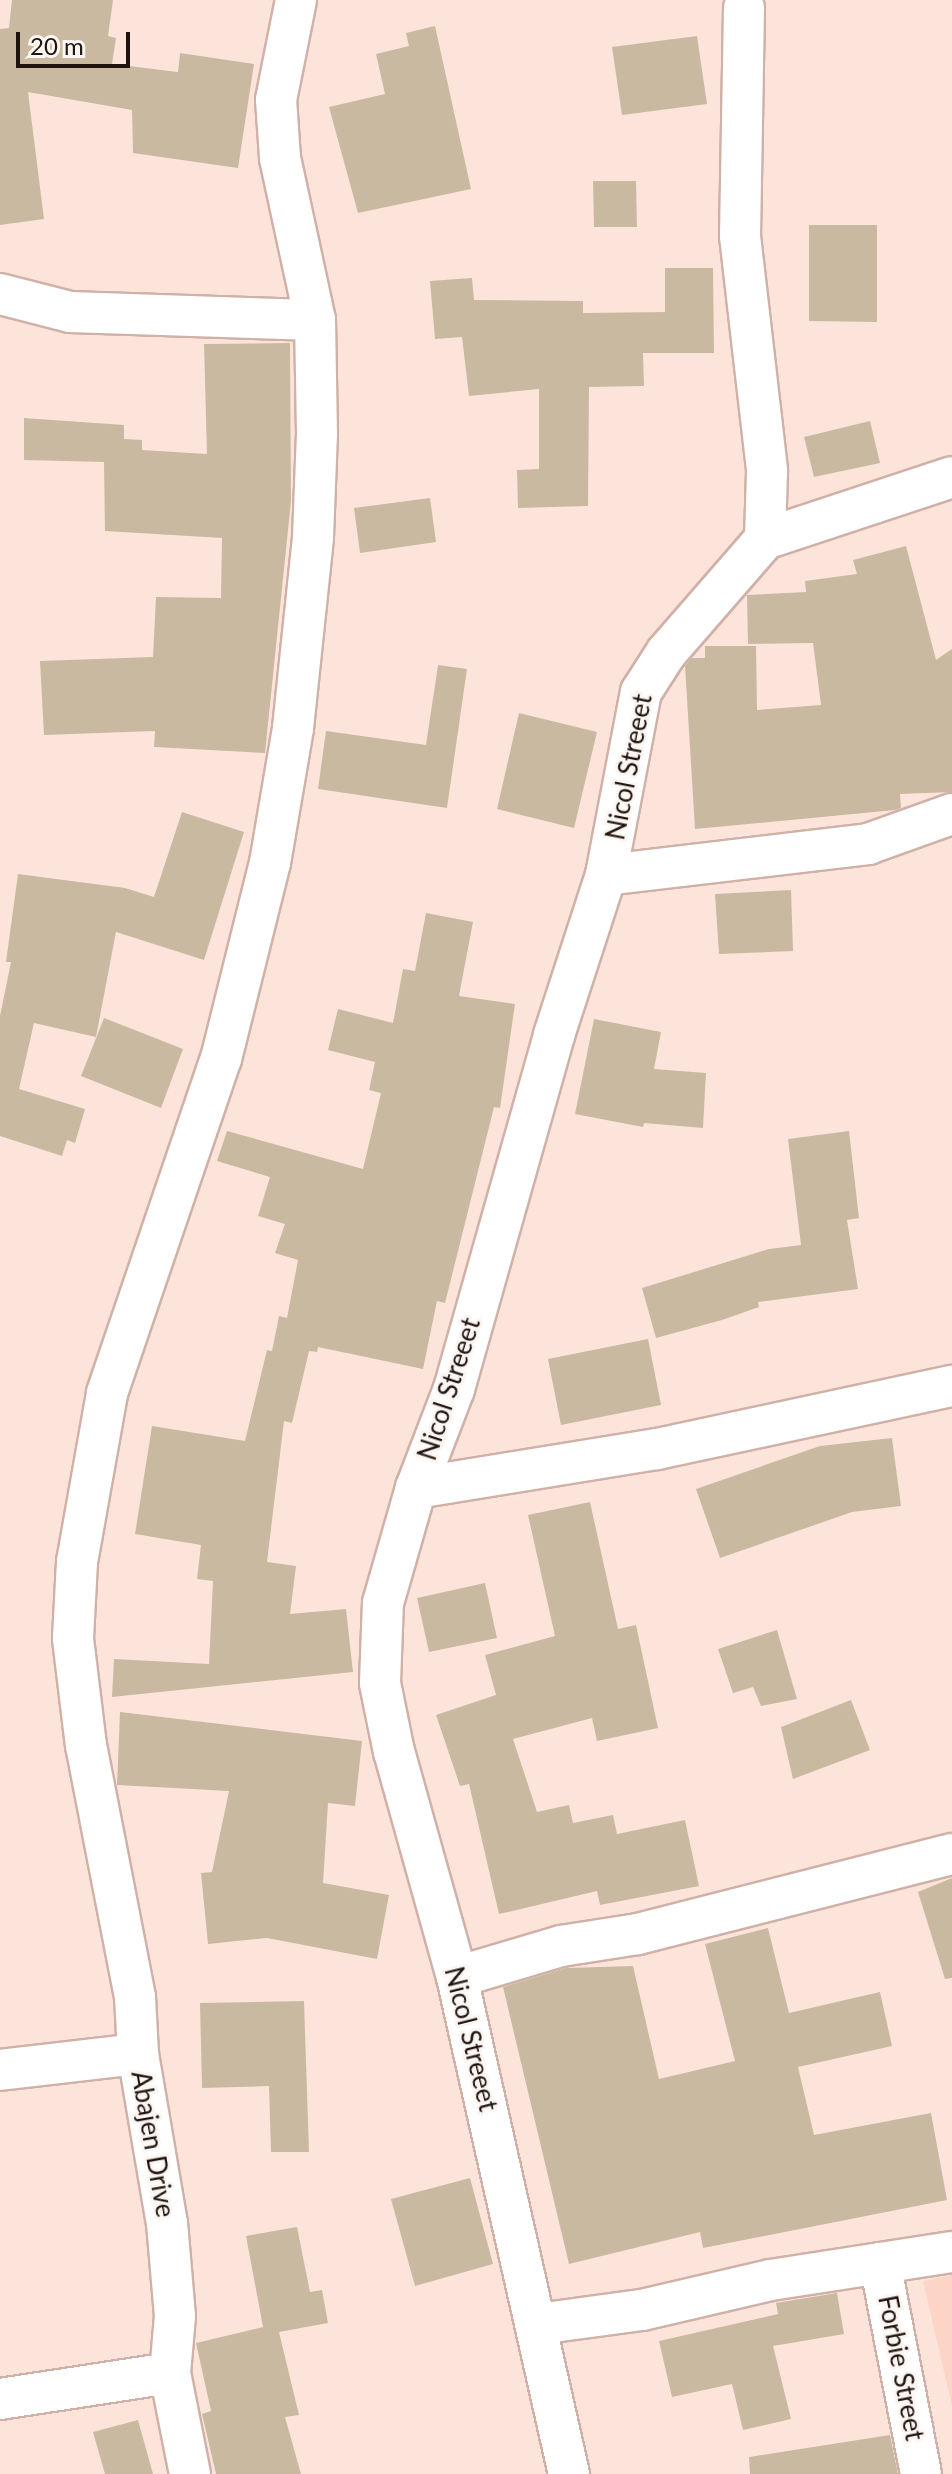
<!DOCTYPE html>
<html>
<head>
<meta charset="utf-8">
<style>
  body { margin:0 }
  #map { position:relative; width:952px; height:2474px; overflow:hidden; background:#fde4db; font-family:Lato,sans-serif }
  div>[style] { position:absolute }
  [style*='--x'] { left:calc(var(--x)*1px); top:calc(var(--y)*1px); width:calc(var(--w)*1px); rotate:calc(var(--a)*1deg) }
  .built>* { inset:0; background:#fcd5c7 }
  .building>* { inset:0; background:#cab9a1 }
  .roads { filter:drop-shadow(2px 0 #cfb1a7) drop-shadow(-2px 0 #cfb1a7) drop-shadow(0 2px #cfb1a7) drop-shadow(0 -2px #cfb1a7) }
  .minor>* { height:40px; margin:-20px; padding:0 20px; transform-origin:20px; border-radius:20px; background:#fff }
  span { translate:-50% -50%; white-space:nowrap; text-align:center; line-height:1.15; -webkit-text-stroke:6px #fcf6f3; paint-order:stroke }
  .street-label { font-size:26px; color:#1e130f }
  .scale { position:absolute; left:16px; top:32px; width:114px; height:36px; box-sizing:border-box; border:4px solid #1e130f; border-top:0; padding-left:10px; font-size:24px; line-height:28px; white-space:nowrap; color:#1e130f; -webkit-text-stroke:6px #fcf6f3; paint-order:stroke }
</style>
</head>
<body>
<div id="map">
  <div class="built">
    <div style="clip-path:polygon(952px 2275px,952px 2406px,923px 2281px)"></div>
  </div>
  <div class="building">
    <div style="clip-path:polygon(12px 0,113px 0,108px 36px,116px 38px,112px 64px,178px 72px,180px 53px,254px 64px,238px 168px,133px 153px,132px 110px,28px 92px,44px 219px,0 225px,0 29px,9px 28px)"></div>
    <div style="clip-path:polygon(435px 26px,471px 189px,358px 213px,329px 107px,385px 94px,376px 54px,409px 46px,406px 33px)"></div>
    <div style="clip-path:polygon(697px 36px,707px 104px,622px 115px,612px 47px)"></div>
    <div style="clip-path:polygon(593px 181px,636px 181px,637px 227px,594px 227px)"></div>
    <div style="clip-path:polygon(809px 225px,877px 225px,877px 322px,809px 321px)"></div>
    <div style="clip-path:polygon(665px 268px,713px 268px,714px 353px,643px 353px,644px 386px,589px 387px,588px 506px,518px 508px,517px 470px,539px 469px,539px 389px,469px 396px,462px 337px,435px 339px,430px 281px,472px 278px,474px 300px,583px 301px,583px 313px,665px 312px)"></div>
    <div style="clip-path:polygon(290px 343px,291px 501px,265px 753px,154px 747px,155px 731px,44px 735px,40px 661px,153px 657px,156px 597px,221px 598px,222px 538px,105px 531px,104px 462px,24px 460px,24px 418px,124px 425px,124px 439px,142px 440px,142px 450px,207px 454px,204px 344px)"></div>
    <div style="clip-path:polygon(870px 421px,880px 463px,814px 477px,804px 437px)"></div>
    <div style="clip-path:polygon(430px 498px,436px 542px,360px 553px,354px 508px)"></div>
    <div style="clip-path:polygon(906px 546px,936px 660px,952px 649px,952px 792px,900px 794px,901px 808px,895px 810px,695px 829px,685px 666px,692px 658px,705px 658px,705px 646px,756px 646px,757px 710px,821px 705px,813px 643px,748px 644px,747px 595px,806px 592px,805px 581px,857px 574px,853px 560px)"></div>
    <div style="clip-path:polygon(438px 665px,467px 669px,447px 808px,318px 789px,326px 731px,426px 745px)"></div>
    <div style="clip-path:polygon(519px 713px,597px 732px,574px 828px,497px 809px)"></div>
    <div style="clip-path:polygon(182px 812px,244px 832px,204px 960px,116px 932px,96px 1037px,34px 1023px,19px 1089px,85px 1109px,75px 1143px,67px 1140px,62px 1156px,0 1136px,0 1016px,11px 962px,6px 962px,18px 874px,125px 888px,154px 897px)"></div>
    <div style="clip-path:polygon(791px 890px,793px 951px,719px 954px,715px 894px)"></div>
    <div style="clip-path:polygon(426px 913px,473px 922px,459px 996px,515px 1004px,500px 1108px,494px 1107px,445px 1303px,437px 1301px,423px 1369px,318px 1347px,317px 1352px,309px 1351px,292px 1423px,284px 1421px,267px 1562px,296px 1566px,290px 1614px,346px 1609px,353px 1672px,112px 1697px,114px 1659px,209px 1664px,213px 1581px,197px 1579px,201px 1545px,135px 1534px,152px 1426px,245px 1441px,267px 1350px,272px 1351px,279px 1316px,287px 1318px,298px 1260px,275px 1253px,285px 1224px,258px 1216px,270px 1177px,217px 1161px,227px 1131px,363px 1169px,381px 1093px,369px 1090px,375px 1062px,328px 1050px,338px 1009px,393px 1023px,403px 969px,415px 971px)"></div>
    <div style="clip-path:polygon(104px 1018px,183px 1049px,161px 1108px,81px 1076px)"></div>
    <div style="clip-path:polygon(594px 1019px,661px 1032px,654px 1069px,706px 1073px,703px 1128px,644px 1123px,643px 1127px,575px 1114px)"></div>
    <div style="clip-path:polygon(849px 1131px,859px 1218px,847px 1220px,858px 1289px,758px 1302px,759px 1307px,722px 1320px,656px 1338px,642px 1288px,769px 1249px,801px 1245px,788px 1139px)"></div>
    <div style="clip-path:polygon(648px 1339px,661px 1405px,561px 1425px,548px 1359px)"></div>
    <div style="clip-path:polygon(892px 1438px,901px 1506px,852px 1512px,720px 1558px,696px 1489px,820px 1446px)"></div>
    <div style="clip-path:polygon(590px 1502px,618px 1629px,636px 1625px,658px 1728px,597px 1741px,592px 1718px,513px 1739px,537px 1812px,569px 1805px,573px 1823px,613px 1815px,617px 1834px,685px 1820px,699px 1886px,600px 1905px,597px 1891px,499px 1914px,469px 1784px,460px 1786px,436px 1715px,496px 1695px,485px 1655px,555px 1636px,528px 1515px)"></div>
    <div style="clip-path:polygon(485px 1583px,497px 1638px,429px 1652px,417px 1598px)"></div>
    <div style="clip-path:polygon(777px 1630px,797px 1699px,761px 1706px,753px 1687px,733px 1693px,718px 1649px)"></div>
    <div style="clip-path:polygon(851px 1700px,870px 1750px,793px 1779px,781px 1727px)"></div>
    <div style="clip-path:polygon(120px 1712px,362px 1741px,355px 1806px,328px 1803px,323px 1883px,389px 1895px,377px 1959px,267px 1938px,208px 1944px,201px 1873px,212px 1872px,229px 1791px,117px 1785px)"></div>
    <div style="clip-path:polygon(952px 1878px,952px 1978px,945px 1979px,918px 1892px)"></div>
    <div style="clip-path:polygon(768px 1928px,789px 2013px,880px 1992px,892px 2046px,798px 2067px,814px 2135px,931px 2113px,947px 2200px,703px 2248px,700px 2232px,569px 2264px,503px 1987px,566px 1968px,633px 1966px,659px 2079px,735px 2061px,705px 1944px)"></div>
    <div style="clip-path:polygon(304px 2001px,309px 2152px,271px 2152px,269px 2086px,202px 2088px,200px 2003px)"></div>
    <div style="clip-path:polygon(470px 2178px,493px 2264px,415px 2286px,391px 2199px)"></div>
    <div style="clip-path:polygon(297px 2227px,310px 2292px,322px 2290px,328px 2323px,279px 2332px,299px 2415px,285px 2417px,301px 2474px,216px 2474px,202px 2414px,211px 2411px,196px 2343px,263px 2327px,246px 2236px)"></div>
    <div style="clip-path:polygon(837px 2293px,844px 2334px,773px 2346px,791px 2419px,743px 2430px,732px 2384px,672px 2397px,659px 2341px,778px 2314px,776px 2303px)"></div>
    <div style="clip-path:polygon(138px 2420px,153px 2474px,105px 2474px,93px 2432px)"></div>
    <div style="clip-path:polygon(890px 2435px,898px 2474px,750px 2474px,749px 2457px)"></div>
  </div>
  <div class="roads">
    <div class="minor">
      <div style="--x:744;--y:8;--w:228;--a:91"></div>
      <div style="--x:740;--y:236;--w:237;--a:83.4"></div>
      <div style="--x:767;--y:471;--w:68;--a:91.7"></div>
      <div style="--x:0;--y:294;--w:72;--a:14.4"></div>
      <div style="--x:70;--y:312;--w:245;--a:1.9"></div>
      <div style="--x:606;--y:875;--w:264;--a:-6.7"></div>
      <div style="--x:868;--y:844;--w:89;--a:-19.7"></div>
      <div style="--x:416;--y:1488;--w:244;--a:-9.2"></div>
      <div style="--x:657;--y:1449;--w:302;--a:-12.1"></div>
      <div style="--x:457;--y:1977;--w:109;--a:-16.6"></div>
      <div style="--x:561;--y:1946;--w:78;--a:-8.9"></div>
      <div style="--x:638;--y:1934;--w:324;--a:-14.3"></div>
      <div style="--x:138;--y:2054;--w:57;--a:-93"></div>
      <div style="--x:135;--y:1997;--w:256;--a:-101"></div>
      <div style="--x:86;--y:1746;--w:109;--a:-96.9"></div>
      <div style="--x:73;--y:1638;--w:76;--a:-87"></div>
      <div style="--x:77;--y:1562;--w:172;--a:-79.9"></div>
      <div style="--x:107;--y:1393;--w:353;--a:-71.2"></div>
      <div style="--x:221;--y:1059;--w:202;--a:-76"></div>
      <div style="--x:270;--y:863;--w:137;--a:-80.3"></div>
      <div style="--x:293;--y:728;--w:192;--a:-84"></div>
      <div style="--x:313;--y:537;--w:103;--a:-87.8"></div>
      <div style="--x:317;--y:434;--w:114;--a:-91"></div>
      <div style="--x:315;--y:320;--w:166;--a:-102.2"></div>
      <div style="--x:280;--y:158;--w:58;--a:-93.9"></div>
      <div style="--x:276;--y:100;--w:102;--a:-78.7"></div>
      <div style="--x:0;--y:2070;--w:139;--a:-6.6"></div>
      <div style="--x:138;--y:2054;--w:171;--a:80.3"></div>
      <div style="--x:167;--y:2223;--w:93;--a:85.1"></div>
      <div style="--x:175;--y:2316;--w:57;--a:95"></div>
      <div style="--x:170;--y:2373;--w:103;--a:78.8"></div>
      <div style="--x:880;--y:2263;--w:215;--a:79"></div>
      <div style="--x:538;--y:2324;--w:105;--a:-7.7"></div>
      <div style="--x:642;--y:2310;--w:132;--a:-13.1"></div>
      <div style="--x:771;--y:2280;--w:183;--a:-8.8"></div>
      <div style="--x:0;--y:2399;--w:172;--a:-8.7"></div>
      <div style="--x:569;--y:2474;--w:509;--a:-102.7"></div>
      <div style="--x:457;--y:1977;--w:234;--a:-105.6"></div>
      <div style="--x:394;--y:1752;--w:70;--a:-101.5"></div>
      <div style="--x:380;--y:1683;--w:80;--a:-87.9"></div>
      <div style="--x:383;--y:1603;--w:120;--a:-74"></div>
      <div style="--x:416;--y:1488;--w:106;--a:-69"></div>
      <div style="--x:454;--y:1389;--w:368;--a:-74.2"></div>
      <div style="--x:554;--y:1035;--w:168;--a:-72"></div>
      <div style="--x:606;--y:875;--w:186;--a:-79.2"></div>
      <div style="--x:641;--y:692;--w:46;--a:-57.3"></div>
      <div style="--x:666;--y:653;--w:151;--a:-49"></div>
      <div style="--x:765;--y:539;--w:197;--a:-18.3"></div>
    </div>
  </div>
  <div class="street-label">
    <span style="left:629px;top:767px;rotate:-79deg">Nicol Streeet</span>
    <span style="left:449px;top:1389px;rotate:-72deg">Nicol Streeet</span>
    <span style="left:471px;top:2039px;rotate:76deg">Nicol Streeet</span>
    <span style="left:153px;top:2144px;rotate:80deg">Abajen Drive</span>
    <span style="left:901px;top:2368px;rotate:79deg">Forbie Street</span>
  </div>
  <div class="scale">20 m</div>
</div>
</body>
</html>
